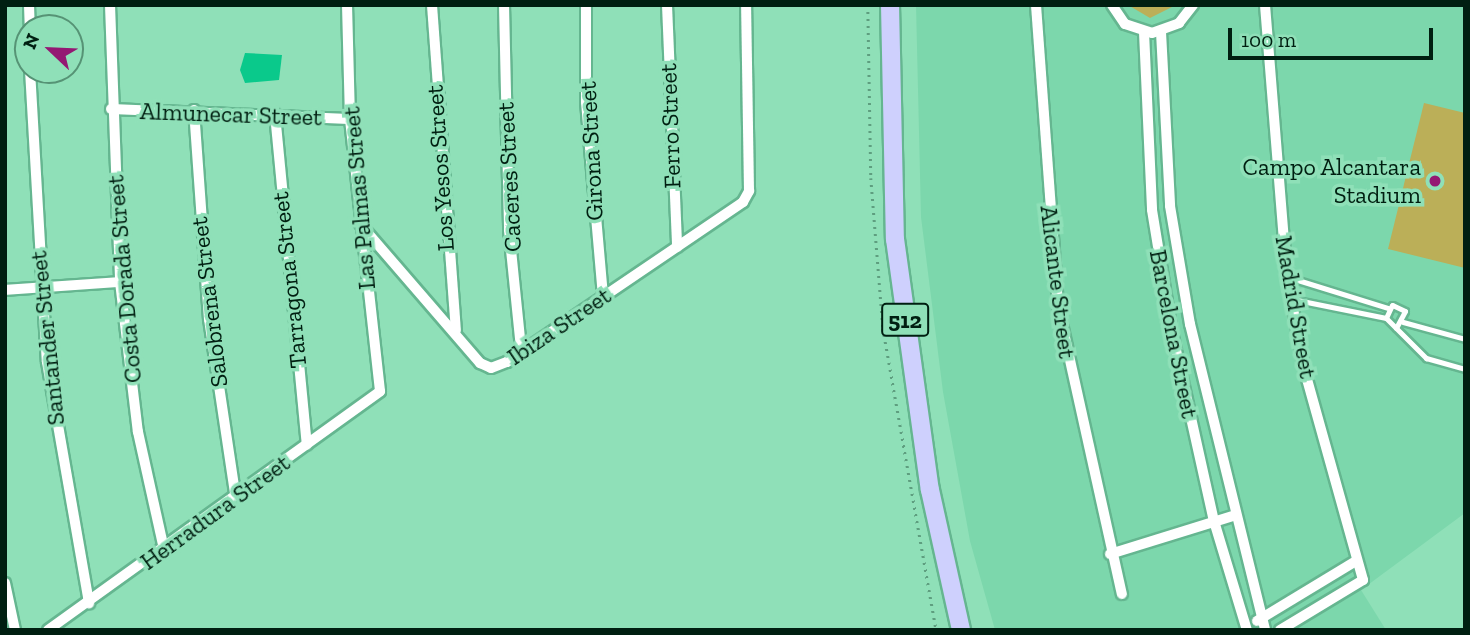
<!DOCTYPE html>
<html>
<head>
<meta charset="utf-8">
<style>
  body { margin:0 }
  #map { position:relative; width:1470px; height:635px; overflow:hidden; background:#8fe0b8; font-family:"Zilla Slab",serif }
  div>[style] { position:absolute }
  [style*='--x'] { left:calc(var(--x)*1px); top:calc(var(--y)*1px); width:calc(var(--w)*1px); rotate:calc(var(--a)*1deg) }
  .built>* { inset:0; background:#7cd7ac }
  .green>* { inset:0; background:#bbaf58 }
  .water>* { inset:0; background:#0ac98b }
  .path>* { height:2.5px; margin-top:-1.25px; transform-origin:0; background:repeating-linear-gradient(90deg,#5e9e7f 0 2px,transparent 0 7px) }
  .roads { filter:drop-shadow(2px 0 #65b690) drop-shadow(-2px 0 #65b690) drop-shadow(0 2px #65b690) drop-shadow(0 -2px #65b690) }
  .lane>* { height:5px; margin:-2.5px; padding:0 2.5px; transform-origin:2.5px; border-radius:2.5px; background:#fff }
  .street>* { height:10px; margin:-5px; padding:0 5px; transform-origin:5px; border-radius:5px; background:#fff }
  .primary>* { height:18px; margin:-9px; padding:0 9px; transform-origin:9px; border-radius:9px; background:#ced0fd }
  .dots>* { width:19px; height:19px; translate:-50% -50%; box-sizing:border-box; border:4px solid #8fe0b8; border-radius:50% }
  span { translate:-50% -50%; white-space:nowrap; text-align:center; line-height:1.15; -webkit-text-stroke:7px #8fe0b8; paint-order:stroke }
  .shield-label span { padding:2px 5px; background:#8fe0b8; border:2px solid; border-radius:5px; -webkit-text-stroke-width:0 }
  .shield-label { font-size:23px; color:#001f11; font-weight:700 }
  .street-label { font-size:24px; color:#001f11 }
  .poi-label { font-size:24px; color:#001f11 }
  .right { translate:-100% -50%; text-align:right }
  .frame { position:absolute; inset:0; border:7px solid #001f11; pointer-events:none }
  .north { position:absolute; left:14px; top:14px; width:70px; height:70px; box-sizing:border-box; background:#8fe0b8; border:2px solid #569375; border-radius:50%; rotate:293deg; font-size:19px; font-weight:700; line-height:28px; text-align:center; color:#001f11 }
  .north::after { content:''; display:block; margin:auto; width:24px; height:32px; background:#941873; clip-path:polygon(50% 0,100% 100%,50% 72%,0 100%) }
  .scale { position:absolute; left:1228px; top:28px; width:205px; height:32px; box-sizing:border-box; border:4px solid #001f11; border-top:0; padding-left:9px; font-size:21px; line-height:24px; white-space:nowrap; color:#001f11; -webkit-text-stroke:5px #8fe0b8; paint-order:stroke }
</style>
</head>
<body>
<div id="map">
  <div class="built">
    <div style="clip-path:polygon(916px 5px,1465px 5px,1465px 513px,1361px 590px,1386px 630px,995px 630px,970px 541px,943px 392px,921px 217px)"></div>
  </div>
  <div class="green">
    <div style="clip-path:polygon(1128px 5px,1176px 5px,1150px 18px)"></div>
    <div style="clip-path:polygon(1424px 103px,1465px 113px,1465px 268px,1388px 249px)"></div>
  </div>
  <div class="water">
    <div style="clip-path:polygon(245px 53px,282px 55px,279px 80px,245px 83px,240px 70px)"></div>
  </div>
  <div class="path">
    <div style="--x:868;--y:5;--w:173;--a:89"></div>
    <div style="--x:871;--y:178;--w:150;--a:85.4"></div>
    <div style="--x:883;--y:328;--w:307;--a:80"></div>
  </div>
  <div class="roads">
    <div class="lane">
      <div style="--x:1288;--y:277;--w:105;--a:17.2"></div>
      <div style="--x:1292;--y:299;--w:96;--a:11.4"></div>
      <div style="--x:1403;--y:322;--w:64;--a:15.3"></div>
      <div style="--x:1396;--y:328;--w:19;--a:-62"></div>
      <div style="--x:1405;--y:311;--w:14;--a:-155"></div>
      <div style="--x:1392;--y:305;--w:14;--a:115"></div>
      <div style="--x:1386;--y:318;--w:57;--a:45"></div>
      <div style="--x:1426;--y:358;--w:41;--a:15.8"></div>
    </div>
    <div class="street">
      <div style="--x:29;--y:5;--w:23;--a:88"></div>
      <div style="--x:110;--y:5;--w:277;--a:87.9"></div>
      <div style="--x:120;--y:282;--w:151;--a:83.2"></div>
      <div style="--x:138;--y:432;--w:120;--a:77.5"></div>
      <div style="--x:432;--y:5;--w:326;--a:85.8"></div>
      <div style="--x:504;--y:5;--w:225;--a:88.7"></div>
      <div style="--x:509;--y:230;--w:119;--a:84.2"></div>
      <div style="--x:586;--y:5;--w:97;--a:90"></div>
      <div style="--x:586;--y:102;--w:196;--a:85"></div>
      <div style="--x:667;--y:5;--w:242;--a:87.6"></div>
      <div style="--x:1036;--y:5;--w:302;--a:85.8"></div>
      <div style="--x:1058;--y:306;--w:295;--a:77.5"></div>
      <div style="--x:1112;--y:5;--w:23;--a:56"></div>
      <div style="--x:1125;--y:24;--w:28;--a:18"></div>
      <div style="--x:1152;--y:33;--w:29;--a:-20"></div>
      <div style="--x:1179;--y:23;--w:23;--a:-52"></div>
      <div style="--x:1265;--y:5;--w:273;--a:85.4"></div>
      <div style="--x:1287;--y:277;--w:97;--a:79.3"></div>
      <div style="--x:1305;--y:372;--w:216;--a:74.4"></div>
      <div style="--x:1363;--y:580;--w:97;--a:148.9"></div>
      <div style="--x:1144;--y:32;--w:178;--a:87.4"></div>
      <div style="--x:1152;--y:210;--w:124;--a:80.7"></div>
      <div style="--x:1172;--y:332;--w:194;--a:77.5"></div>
      <div style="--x:1214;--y:521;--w:114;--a:73.2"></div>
      <div style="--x:1161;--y:32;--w:174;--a:87"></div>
      <div style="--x:1170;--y:206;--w:120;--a:80.4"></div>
      <div style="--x:1190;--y:324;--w:315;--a:76.2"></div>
      <div style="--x:30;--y:70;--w:292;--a:86.7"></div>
      <div style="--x:47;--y:362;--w:245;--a:80.1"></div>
      <div style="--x:111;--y:109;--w:239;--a:2.4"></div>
      <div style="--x:194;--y:110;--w:210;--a:85.9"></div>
      <div style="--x:209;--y:319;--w:176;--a:81.5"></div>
      <div style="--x:275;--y:114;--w:332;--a:84.5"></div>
      <div style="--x:360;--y:224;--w:184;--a:49.2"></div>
      <div style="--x:480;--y:363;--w:12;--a:24"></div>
      <div style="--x:491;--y:368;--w:17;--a:-21"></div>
      <div style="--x:507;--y:362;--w:285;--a:-34.1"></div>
      <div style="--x:743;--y:202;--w:13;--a:-61"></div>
      <div style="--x:749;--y:191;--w:186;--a:-90.9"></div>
      <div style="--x:5;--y:290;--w:115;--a:-4"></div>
      <div style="--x:1110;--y:554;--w:129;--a:-17.2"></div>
      <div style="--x:5;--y:583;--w:48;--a:78"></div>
      <div style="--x:1257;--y:621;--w:116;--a:-31.2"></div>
      <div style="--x:48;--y:630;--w:409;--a:-35.7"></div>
      <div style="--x:380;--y:391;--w:274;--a:-96.3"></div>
      <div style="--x:350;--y:119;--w:114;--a:-91.5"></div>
    </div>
    <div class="primary">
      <div style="--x:890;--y:5;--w:234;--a:88.8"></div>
      <div style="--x:895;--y:239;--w:253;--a:82.1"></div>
      <div style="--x:930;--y:490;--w:143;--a:77.5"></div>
    </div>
  </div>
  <div class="dots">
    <div style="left:1435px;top:181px;background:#941873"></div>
  </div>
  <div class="shield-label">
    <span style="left:905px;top:320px">512</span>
  </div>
  <div class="street-label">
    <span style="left:231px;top:114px;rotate:2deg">Almunecar Street</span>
    <span style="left:670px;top:126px;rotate:-92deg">Ferro Street</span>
    <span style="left:591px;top:151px;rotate:-93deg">Girona Street</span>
    <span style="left:440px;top:168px;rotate:-94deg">Los Yesos Street</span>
    <span style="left:509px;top:177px;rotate:-93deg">Caceres Street</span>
    <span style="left:359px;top:198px;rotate:-95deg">Las Palmas Street</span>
    <span style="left:124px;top:279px;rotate:-95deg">Costa Dorada Street</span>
    <span style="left:289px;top:280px;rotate:-96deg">Tarragona Street</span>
    <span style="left:1058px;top:282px;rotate:83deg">Alicante Street</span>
    <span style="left:209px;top:302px;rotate:-97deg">Salobrena Street</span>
    <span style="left:1296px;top:307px;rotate:80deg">Madrid Street</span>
    <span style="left:559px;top:326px;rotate:-34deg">Ibiza Street</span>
    <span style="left:1174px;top:334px;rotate:79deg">Barcelona Street</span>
    <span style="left:47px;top:338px;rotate:-96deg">Santander Street</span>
    <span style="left:215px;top:512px;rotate:-36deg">Herradura Street</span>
  </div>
  <div class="poi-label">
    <span class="right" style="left:1421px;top:181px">Campo Alcantara<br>Stadium</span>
  </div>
  <div class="frame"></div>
  <div class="north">N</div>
  <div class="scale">100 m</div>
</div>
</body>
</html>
